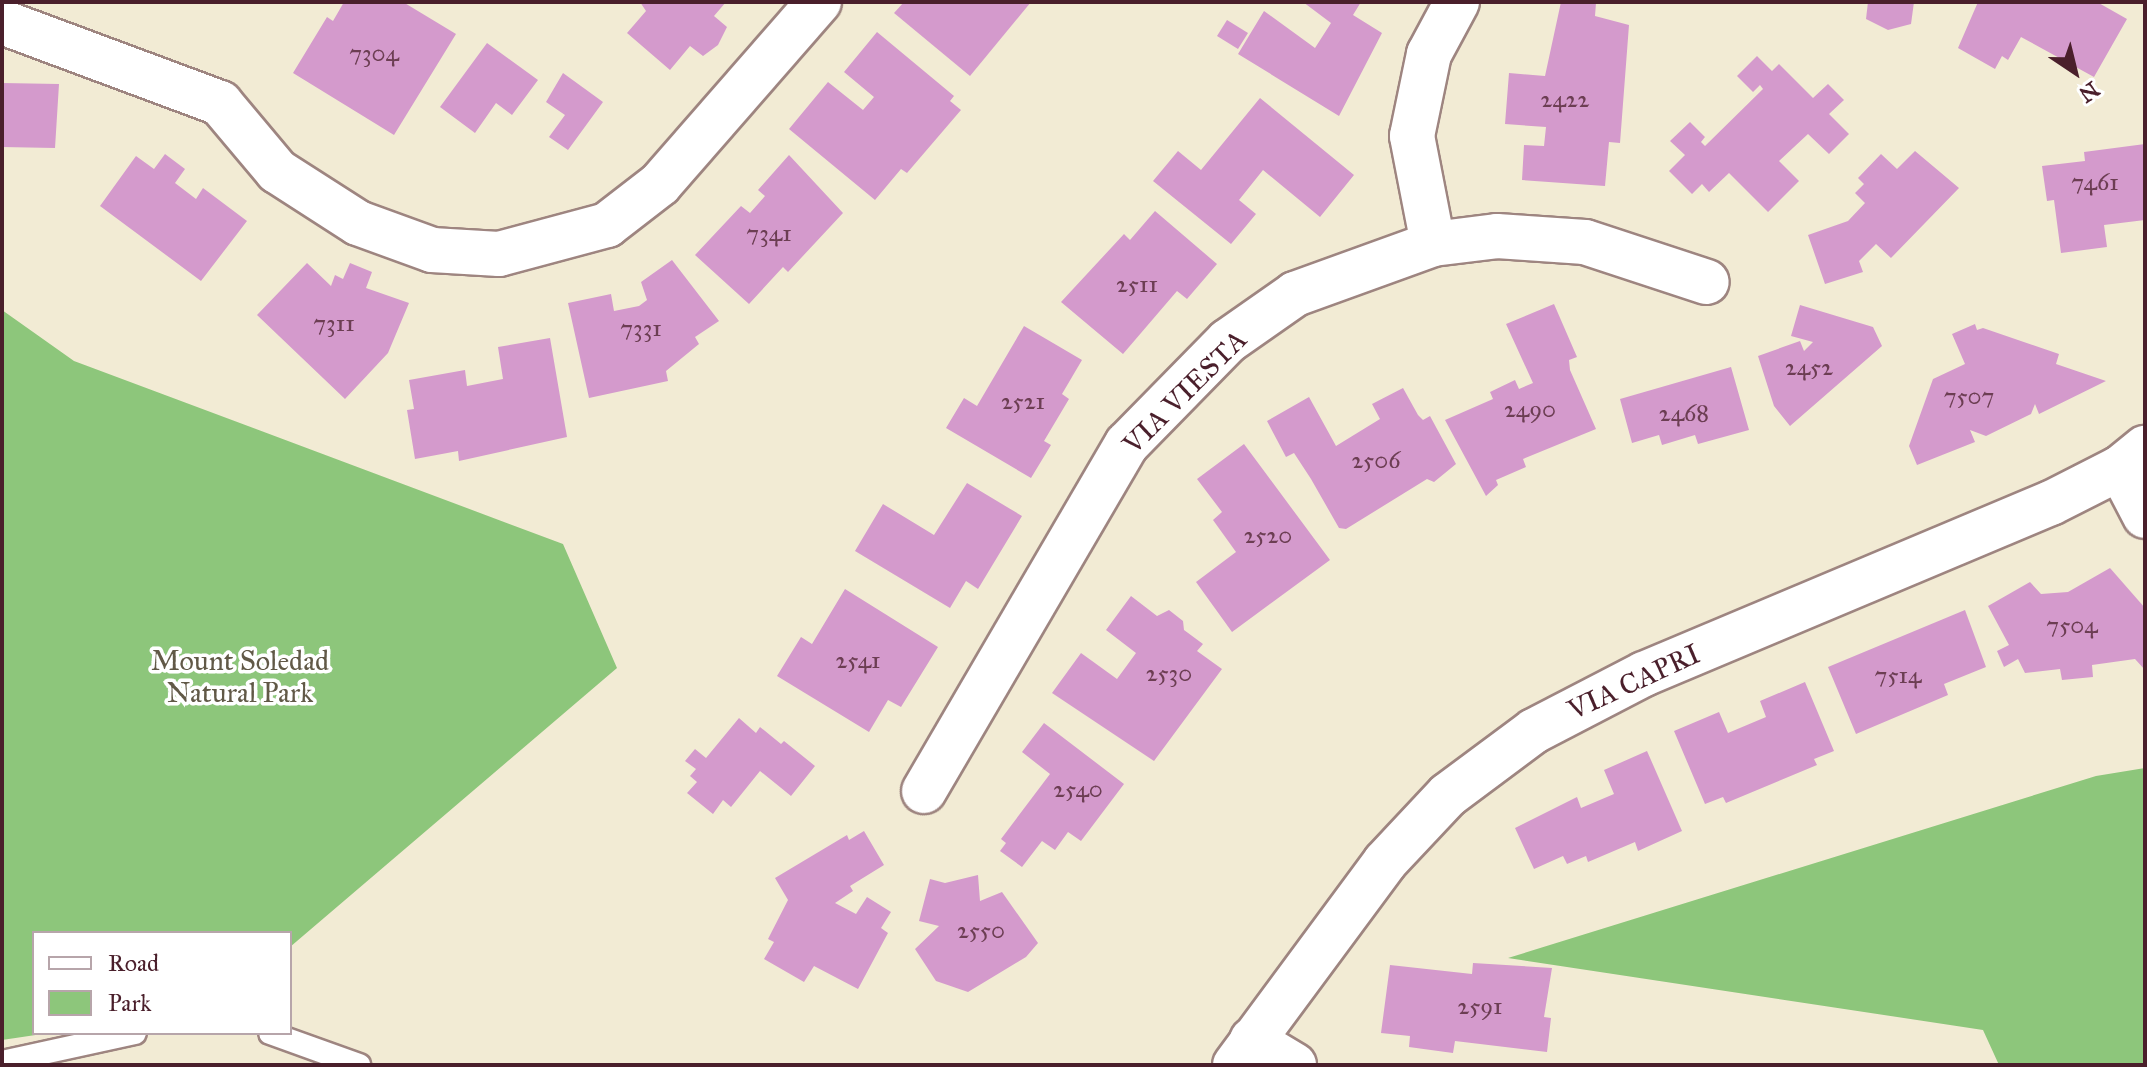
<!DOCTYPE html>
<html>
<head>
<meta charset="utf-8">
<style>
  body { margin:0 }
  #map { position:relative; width:2147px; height:1067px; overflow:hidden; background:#f2ebd4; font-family:"IM FELL Great Primer",serif }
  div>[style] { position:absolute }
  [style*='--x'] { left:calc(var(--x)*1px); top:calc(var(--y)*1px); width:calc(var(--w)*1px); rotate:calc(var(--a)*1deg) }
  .green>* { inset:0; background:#8dc67b }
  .building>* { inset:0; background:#d49acc }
  .roads { filter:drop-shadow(2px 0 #9e8580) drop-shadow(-2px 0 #9e8580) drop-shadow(0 2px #9e8580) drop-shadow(0 -2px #9e8580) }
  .lane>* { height:22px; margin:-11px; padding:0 11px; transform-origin:11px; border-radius:11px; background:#fff }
  .street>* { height:44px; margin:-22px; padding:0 22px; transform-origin:22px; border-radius:22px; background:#fff }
  .secondary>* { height:44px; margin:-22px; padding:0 22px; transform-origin:22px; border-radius:22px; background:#fff }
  span { translate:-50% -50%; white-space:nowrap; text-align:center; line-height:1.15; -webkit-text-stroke:7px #fff; paint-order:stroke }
  .number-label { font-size:24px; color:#6c3e53 }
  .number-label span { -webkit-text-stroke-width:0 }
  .street-label { font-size:28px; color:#4a1f2b }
  .park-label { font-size:28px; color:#615947 }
  .frame { position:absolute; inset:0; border:4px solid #4a1f2b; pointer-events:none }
  .legend { position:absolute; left:32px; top:931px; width:260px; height:104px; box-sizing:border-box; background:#fff; border:2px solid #b7a5aa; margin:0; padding:10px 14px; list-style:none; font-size:24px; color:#4a1f2b }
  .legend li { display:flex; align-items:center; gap:16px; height:40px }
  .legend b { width:40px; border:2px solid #b7a5aa }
  .north { position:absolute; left:2035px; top:32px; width:80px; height:80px; -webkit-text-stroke:6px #fff; paint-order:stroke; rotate:145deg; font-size:22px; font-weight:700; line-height:32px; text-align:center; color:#4a1f2b }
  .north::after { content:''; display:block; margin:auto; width:28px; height:36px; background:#4a1f2b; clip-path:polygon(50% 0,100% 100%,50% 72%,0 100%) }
</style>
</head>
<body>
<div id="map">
  <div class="green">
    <div style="clip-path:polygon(2px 310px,74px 361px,563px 544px,617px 668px,290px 947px,290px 933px,34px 933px,34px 1033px,49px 1033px,2px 1040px)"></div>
    <div style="clip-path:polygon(2145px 768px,2145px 1065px,1999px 1065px,1983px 1030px,1508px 958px,2096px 776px)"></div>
  </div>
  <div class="building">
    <div style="clip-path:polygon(344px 2px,403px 2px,456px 34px,394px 135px,293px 73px,327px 17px,333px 21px)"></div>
    <div style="clip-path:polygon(640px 2px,726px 2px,714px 16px,727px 27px,718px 45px,703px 56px,690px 46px,670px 70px,627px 33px,646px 11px)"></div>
    <div style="clip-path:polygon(904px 2px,1031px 2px,970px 76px,894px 13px)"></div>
    <div style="clip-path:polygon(1303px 2px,1361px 2px,1353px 15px,1382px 33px,1339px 116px,1238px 54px,1264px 11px,1315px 48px,1331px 23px)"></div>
    <div style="clip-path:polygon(1561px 2px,1596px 3px,1595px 16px,1629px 25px,1620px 143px,1609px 142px,1605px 186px,1522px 180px,1524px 145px,1544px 146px,1546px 127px,1505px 124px,1509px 73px,1545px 76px)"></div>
    <div style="clip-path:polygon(1868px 2px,1914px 2px,1911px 24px,1888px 30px,1866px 19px)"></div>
    <div style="clip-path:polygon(1978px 2px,2097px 2px,2127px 19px,2094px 77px,2021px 37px,2008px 60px,2002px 56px,1995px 69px,1958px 48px)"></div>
    <div style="clip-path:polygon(1227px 20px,1248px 33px,1238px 49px,1217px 36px)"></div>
    <div style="clip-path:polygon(877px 32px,954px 96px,950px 101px,961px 110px,907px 173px,901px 169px,875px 200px,789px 129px,828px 82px,863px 110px,874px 97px,844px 72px)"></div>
    <div style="clip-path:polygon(487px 43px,538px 80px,512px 115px,496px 103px,475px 133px,440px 107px)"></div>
    <div style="clip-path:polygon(1757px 56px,1772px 71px,1779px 64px,1813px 98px,1828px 84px,1844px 100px,1829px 114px,1849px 134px,1829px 154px,1808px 134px,1779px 161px,1799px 181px,1768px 212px,1729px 173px,1709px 192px,1702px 184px,1692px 194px,1669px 171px,1685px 155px,1670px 141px,1690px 122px,1705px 137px,1701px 142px,1705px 146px,1763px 89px,1760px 85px,1753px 92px,1737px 76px)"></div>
    <div style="clip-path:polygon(563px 73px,603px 102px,568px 150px,549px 137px,565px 115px,546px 102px)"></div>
    <div style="clip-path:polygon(2px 83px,59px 84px,55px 148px,2px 147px)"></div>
    <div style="clip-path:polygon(1260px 98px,1354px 175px,1320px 217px,1263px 170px,1239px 200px,1256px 214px,1231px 244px,1153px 181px,1178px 151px,1201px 170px)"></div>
    <div style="clip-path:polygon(2145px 144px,2145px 220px,2104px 225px,2107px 247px,2061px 253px,2054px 200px,2047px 201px,2042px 166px,2085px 161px,2084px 152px)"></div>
    <div style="clip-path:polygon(1915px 151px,1959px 188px,1891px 258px,1876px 244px,1859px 261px,1863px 272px,1825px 284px,1808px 235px,1848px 221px,1865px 203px,1855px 193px,1864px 184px,1858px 178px,1881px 154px,1897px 169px)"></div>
    <div style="clip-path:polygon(165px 154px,185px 169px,175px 183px,196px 199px,203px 188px,247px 221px,201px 281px,100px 206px,136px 156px,154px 169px)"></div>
    <div style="clip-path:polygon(789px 155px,843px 213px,788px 272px,783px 267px,749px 304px,695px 255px,741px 206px,750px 213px,765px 196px,758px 190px)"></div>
    <div style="clip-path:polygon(1155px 211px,1217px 264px,1187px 299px,1177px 291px,1123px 354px,1061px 302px,1124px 234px,1130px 240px)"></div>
    <div style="clip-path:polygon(672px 260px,719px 321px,695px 337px,699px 344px,666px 371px,668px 381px,589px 398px,568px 303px,611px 294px,614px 311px,639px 306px,647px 300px,641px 282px)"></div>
    <div style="clip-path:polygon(307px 263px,331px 286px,335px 275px,343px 279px,350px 263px,372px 272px,366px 288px,409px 303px,388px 353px,345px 399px,257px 315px)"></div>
    <div style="clip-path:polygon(1554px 304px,1577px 357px,1569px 360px,1570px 370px,1596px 429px,1523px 459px,1526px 467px,1496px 480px,1498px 485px,1486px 496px,1445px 420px,1493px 399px,1490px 392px,1515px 380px,1519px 389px,1533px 383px,1506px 324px)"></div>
    <div style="clip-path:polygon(1800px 305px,1873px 327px,1882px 346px,1790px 426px,1774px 406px,1758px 356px,1800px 341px,1804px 351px,1813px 342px,1791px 336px)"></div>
    <div style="clip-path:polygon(1975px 324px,1977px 330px,1983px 328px,2059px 354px,2056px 364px,2106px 381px,2039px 414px,2035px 404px,2031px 414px,1986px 436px,1970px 430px,1975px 442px,1917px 465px,1909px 446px,1933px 379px,1965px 364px,1952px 334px)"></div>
    <div style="clip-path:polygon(1024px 326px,1082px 360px,1062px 394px,1069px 399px,1044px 441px,1051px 445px,1031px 478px,946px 428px,964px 398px,977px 406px)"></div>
    <div style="clip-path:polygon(550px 338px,567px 437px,459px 461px,458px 451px,415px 459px,407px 410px,414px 409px,409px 380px,465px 370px,467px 386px,503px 379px,498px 347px)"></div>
    <div style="clip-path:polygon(1731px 367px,1749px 430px,1698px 444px,1695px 435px,1662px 445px,1659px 435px,1632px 443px,1620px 399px)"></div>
    <div style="clip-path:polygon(1403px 388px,1418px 415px,1423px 420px,1430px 416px,1456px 464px,1434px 482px,1427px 479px,1346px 529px,1339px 528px,1311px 479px,1294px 453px,1286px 457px,1267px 421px,1309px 397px,1336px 446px,1380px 419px,1372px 404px)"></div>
    <div style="clip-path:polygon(1244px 444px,1330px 560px,1232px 632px,1196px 582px,1236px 552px,1213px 520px,1222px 512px,1197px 479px)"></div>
    <div style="clip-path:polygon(967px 483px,1022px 516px,978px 589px,966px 581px,950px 608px,855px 551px,883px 504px,934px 535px)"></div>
    <div style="clip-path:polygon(2110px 568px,2145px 608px,2145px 670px,2135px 659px,2092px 665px,2093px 677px,2062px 680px,2060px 669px,2025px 673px,2018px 659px,2004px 667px,1997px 651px,2009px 645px,1988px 606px,2030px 582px,2041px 594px,2068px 592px)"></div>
    <div style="clip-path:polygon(845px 589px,938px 647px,901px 707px,888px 700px,869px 732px,777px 676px,801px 637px,812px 644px)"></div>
    <div style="clip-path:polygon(1131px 596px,1157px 616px,1169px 610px,1183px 621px,1184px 630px,1203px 644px,1197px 651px,1222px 669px,1154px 761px,1052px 693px,1081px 653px,1117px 679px,1136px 653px,1106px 630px)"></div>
    <div style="clip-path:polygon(1965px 610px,1986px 667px,1944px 684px,1948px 695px,1856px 734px,1828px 667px)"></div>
    <div style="clip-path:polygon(1805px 682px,1834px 751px,1814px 759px,1817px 765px,1726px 803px,1723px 797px,1705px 804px,1674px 731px,1719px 712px,1728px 733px,1766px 717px,1760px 701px)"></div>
    <div style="clip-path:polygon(739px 718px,756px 733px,760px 727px,781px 744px,784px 741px,815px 766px,791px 796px,760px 771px,731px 807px,723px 800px,713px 814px,687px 793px,697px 782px,690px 776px,696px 769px,685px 761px,695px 749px,706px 758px)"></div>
    <div style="clip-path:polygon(1044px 723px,1124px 784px,1081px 841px,1068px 832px,1055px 850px,1042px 841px,1022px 867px,1000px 851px,1006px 843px,1001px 839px,1050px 774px,1022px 752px)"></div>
    <div style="clip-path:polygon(1647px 751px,1682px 831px,1638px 851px,1635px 842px,1588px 862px,1586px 856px,1567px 864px,1563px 856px,1534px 869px,1515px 828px,1577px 797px,1581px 808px,1614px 794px,1604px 770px)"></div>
    <div style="clip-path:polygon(864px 831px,884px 865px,850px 886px,853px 891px,835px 903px,856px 914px,867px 897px,891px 912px,881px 928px,888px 933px,858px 989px,814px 966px,804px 982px,764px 959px,774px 942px,768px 939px,788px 900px,775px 878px,847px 835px,849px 840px)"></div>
    <div style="clip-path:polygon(978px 875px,980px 901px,1002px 892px,1038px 943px,1026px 957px,968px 992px,936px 981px,915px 949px,939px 926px,919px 921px,930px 879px,945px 883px)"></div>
    <div style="clip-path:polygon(1473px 963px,1552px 968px,1544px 1017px,1551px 1018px,1547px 1052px,1455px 1041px,1453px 1053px,1409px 1047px,1410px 1036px,1381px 1033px,1390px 965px,1472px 974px)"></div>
  </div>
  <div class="roads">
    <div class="lane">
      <div style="--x:270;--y:1033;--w:95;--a:19.8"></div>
      <div style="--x:2;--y:1062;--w:136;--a:-12.3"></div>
    </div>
    <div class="street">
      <div style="--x:2;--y:22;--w:233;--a:20.4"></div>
      <div style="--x:220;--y:103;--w:89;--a:50"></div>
      <div style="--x:277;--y:171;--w:96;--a:32.7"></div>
      <div style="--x:358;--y:223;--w:79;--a:20"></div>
      <div style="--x:432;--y:250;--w:67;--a:3.4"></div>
      <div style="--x:499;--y:254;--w:112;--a:-15"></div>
      <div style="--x:607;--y:225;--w:67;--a:-37.7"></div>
      <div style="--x:660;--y:184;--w:242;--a:-48.9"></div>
      <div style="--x:1433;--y:244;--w:110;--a:-101"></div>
      <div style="--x:1412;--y:136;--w:84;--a:-78.3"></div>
      <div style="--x:1429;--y:54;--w:59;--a:-61.7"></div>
      <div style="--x:2120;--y:468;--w:54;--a:62.5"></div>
      <div style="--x:924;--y:791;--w:402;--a:-59.7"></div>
      <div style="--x:1127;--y:444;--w:144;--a:-45.6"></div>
      <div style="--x:1228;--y:341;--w:82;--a:-35"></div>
      <div style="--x:1295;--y:294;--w:147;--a:-19.9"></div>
      <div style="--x:1433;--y:244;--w:64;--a:-7.1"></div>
      <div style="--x:1497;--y:236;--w:88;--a:3.9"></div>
      <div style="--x:1585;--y:242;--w:128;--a:18.2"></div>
      <div style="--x:1252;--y:1040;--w:49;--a:30.8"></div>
    </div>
    <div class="secondary">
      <div style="--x:1235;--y:1065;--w:252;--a:-53.5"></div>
      <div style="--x:1385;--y:862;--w:92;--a:-46.8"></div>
      <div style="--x:1448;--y:795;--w:107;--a:-36.7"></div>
      <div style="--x:1534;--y:731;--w:124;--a:-27.4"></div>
      <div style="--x:1644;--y:674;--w:441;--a:-22.8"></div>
      <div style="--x:2051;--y:503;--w:77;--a:-26.9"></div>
      <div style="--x:2120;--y:468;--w:32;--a:-39"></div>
    </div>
  </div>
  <div class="number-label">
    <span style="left:374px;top:54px">7304</span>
    <span style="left:1565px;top:100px">2422</span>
    <span style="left:2095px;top:183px">7461</span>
    <span style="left:769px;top:234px">7341</span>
    <span style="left:1137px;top:285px">2511</span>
    <span style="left:334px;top:324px">7311</span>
    <span style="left:641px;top:329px">7331</span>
    <span style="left:1809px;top:368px">2452</span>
    <span style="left:1969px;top:397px">7507</span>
    <span style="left:1023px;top:402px">2521</span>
    <span style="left:1530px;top:410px">2490</span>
    <span style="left:1684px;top:414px">2468</span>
    <span style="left:1376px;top:461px">2506</span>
    <span style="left:1268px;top:536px">2520</span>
    <span style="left:2072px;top:626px">7504</span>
    <span style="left:858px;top:661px">2541</span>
    <span style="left:1169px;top:674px">2530</span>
    <span style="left:1898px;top:676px">7514</span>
    <span style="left:1078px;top:790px">2540</span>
    <span style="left:981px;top:931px">2550</span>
    <span style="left:1480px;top:1007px">2591</span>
  </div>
  <div class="street-label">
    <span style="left:1185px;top:392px;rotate:-45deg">VIA VIESTA</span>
    <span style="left:1634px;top:682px;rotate:-25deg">VIA CAPRI</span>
  </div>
  <div class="park-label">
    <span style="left:240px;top:677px">Mount Soledad<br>Natural Park</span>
  </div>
  <div class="frame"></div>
  <ul class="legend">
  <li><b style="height:10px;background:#fff"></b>Road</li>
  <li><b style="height:22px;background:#8dc67b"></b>Park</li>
  </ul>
  <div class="north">N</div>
</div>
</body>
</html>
